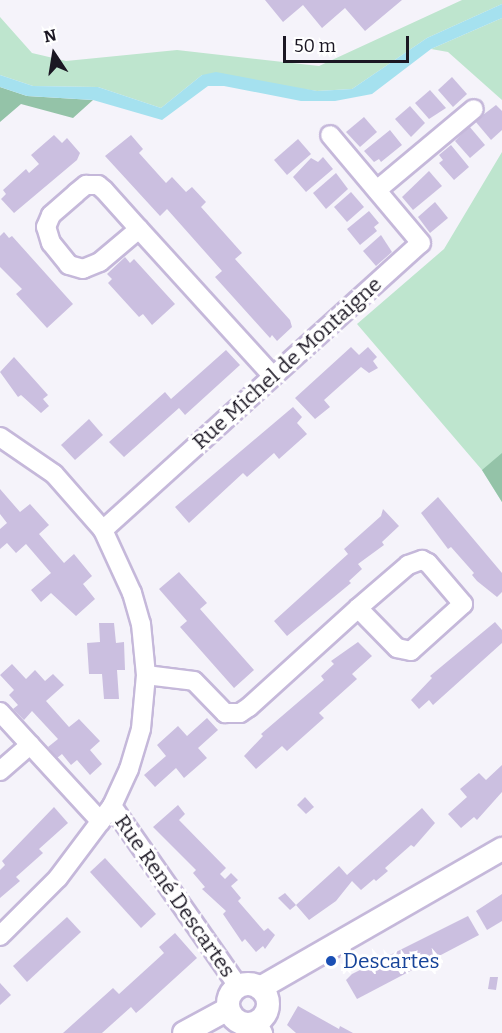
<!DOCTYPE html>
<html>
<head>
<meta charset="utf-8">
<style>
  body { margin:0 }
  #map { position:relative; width:502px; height:1033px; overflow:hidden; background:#f5f3fa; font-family:Bitter,serif }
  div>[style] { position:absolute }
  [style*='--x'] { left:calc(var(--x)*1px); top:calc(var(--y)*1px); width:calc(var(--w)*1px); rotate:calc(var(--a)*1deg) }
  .green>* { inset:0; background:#bee5ce }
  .forest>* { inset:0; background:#94c3a8 }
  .water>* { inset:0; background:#a5e1ef }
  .building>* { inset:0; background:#cbbfe0 }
  .roads { filter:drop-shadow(2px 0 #c5b8da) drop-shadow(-2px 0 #c5b8da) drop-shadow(0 2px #c5b8da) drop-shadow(0 -2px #c5b8da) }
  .minor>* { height:18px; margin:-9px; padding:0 9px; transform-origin:9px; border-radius:9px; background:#fff }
  .tertiary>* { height:22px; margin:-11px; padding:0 11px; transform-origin:11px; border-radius:11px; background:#fff }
  .tertiary>.ring { margin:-11px; padding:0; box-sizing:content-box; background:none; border:22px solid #fff; border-radius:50% }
  .dots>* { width:16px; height:16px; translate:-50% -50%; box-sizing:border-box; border:3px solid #fff; border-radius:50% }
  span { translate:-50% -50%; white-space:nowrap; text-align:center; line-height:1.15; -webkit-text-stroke:6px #fff; paint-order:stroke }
  .street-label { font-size:21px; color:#1b1723 }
  .transit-label { font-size:21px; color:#164399 }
  .left { translate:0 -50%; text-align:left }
  .north { position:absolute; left:24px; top:24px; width:60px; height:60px; -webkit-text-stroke:4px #fff; paint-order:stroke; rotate:348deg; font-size:16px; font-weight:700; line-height:24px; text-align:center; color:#1b1723 }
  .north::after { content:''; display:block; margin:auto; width:21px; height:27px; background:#1b1723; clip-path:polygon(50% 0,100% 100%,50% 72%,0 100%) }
  .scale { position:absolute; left:283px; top:36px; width:126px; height:27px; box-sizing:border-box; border:3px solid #1b1723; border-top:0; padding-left:8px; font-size:18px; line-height:21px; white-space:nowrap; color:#1b1723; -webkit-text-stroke:4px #fff; paint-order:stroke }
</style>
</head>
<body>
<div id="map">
  <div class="green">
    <div style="clip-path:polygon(462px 0,502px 0,502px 4px,427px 38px,352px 89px,317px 91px,202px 75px,161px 108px,98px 87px,33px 86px,0 75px,0 17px,32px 53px,66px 61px,177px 50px,319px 66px)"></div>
    <div style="clip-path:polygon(502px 18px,502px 100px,448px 52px,431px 49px)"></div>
    <div style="clip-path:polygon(502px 152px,502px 502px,482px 470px,357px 324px,444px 249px)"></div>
  </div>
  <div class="forest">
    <div style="clip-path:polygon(0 87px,27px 96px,93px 100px,73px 118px,21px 104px,0 122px)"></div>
    <div style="clip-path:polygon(502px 453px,502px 502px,482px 470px)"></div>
  </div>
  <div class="water">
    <div style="clip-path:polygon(502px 4px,502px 18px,431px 49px,372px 94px,335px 101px,301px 101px,224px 86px,208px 86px,162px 120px,93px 100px,27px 96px,0 87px,0 75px,33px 86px,98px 87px,161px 108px,202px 75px,216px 72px,317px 91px,352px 89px,427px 38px)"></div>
  </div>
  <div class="building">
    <div style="clip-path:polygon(265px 0,402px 0,365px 31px,345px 8px,322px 28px,303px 5px,283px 22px)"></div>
    <div style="clip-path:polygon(452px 77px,467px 94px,453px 107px,438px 90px)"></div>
    <div style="clip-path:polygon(430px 90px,446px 108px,429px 119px,415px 103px)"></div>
    <div style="clip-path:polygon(496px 105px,502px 111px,502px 130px,491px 140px,475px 121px)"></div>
    <div style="clip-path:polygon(410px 106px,425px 123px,411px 137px,395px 119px)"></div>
    <div style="clip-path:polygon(364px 117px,377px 132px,360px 147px,346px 132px)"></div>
    <div style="clip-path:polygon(469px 126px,485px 145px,470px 158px,455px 141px)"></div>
    <div style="clip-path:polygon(390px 130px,402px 145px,381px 162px,379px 159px,374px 162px,364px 151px)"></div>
    <div style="clip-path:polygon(54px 135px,62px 143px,67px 138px,80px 153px,77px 160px,14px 213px,1px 199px,6px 194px,3px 190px,26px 169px,29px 173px,39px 164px,31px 155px)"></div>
    <div style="clip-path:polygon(131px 135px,143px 149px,139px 153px,166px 183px,172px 177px,186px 192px,192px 187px,206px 202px,201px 207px,242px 253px,235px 259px,290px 320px,292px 327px,277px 341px,272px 335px,270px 338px,215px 277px,222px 271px,167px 209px,160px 216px,105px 156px)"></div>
    <div style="clip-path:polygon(298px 139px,311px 154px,287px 175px,274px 160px)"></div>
    <div style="clip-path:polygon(451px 145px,469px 167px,454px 180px,439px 163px,443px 160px,439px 155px)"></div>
    <div style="clip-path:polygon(323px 157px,333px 169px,306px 192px,293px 177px,311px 158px,318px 162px)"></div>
    <div style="clip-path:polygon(429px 171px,442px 186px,413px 210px,402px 197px)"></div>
    <div style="clip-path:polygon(336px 173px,348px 189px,326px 209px,313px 193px)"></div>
    <div style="clip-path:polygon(351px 192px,364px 207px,347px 222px,334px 207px)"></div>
    <div style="clip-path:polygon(435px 202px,448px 218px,430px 233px,418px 217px)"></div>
    <div style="clip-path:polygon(369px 211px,379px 223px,374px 227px,377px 231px,360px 245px,347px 229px)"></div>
    <div style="clip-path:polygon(4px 232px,9px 238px,12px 236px,73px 304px,47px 328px,16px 294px,22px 289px,0 267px,0 236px)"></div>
    <div style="clip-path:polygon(381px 235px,392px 252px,376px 266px,363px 251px)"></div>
    <div style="clip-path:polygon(125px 257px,130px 263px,134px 259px,175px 304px,152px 325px,143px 314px,139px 317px,108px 283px,112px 279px,107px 274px)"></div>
    <div style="clip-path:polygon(351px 347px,359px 355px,368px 347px,377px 357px,373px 361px,378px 368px,369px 373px,361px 367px,324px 400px,330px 407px,315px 419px,295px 398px)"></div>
    <div style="clip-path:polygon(226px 350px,240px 365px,185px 415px,179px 408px,124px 457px,109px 442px,165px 392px,171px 399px)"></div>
    <div style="clip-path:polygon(14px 357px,48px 395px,43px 399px,49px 406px,41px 413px,21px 395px,18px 397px,0 372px)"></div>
    <div style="clip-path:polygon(293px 407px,302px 417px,297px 423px,307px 434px,279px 459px,274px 453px,247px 477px,243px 473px,189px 523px,175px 507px)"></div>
    <div style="clip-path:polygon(89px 419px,103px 435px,75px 460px,61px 445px)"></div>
    <div style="clip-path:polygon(0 489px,20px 512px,30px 504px,49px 525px,39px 534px,64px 563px,74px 554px,92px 576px,83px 584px,95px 599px,76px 616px,51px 593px,41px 602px,31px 590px,51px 573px,26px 544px,16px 553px,7px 543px,0 549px,0 529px,7px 523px,0 514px)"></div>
    <div style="clip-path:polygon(438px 497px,502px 573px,502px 592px,497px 597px,477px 581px,472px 575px,474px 573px,451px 547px,448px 549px,421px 513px)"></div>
    <div style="clip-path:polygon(383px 509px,399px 526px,382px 542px,384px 545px,358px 564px,362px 569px,349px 581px,351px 583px,287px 636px,274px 621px,348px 554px,344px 549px,381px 516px)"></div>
    <div style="clip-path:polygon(179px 572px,207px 603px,200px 609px,254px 670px,234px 688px,180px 627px,187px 621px,159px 589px)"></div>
    <div style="clip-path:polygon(495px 622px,502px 630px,502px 643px,433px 705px,429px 700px,419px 709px,411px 700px,432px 678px,430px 676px)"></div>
    <div style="clip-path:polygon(99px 623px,114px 623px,116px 643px,124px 642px,125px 670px,117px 670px,119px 699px,104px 699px,102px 674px,89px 674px,87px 643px,100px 642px)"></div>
    <div style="clip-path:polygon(358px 642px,372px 656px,352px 674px,357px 679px,319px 713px,324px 718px,287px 751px,282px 746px,256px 769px,244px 756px,263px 736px,261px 734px,324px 680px,321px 676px,334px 664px,331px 661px)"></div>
    <div style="clip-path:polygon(12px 664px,26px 679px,35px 670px,45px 681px,53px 674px,64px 685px,46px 701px,69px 727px,79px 719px,100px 741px,90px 750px,102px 764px,90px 775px,77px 760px,71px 765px,62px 754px,57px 758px,48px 747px,58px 739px,32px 711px,24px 720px,13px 709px,18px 705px,9px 695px,14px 690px,0 675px)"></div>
    <div style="clip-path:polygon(207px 718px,218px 730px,198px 748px,207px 758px,184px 778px,176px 768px,155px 787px,144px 775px,166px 756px,157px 745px,178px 726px,187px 736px)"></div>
    <div style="clip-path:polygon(502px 765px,502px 792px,477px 820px,474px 817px,461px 828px,448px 814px,467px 797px,460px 789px,479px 773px,486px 780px)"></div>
    <div style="clip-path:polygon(305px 797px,314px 807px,306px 814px,297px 805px)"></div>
    <div style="clip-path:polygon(178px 805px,185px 814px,179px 820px,226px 868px,220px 874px,225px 879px,231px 873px,238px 880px,231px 886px,241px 898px,238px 901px,264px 931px,268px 928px,275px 935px,265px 949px,263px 946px,256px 952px,245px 939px,242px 942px,223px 914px,226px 911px,202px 889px,205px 887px,193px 873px,196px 870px,153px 827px)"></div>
    <div style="clip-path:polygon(54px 807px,68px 823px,39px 849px,43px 853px,16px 877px,20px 881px,0 898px,0 870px,5px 865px,2px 861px)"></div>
    <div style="clip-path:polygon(422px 808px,435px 823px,414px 847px,411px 845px,385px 868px,388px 871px,376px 881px,374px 879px,361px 890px,352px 881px,336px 901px,309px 920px,296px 905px,339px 866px,347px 875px)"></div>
    <div style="clip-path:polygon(105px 858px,156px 914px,141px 928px,90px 872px)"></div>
    <div style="clip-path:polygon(285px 893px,296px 905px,290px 910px,278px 898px)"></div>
    <div style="clip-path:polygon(502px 894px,502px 921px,487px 930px,476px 911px)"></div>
    <div style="clip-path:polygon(468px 916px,479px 935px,357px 999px,346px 980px,352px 974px)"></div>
    <div style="clip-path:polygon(67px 917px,81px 932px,27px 982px,13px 966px)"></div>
    <div style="clip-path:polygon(175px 933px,197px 958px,142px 1008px,136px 1013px,131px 1007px,102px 1033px,63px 1033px,113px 988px,119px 994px,164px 953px,159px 947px)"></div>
    <div style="clip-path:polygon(490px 977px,498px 977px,496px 990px,488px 989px)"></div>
    <div style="clip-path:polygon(0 983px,11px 995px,0 1005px)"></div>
    <div style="clip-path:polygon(298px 1006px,339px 1029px,340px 1026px,353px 1033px,296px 1033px,287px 1025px)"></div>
  </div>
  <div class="roads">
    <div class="minor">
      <div style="--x:377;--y:190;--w:126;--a:-39.9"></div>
      <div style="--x:139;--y:229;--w:51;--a:139.8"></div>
      <div style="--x:100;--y:262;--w:18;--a:158"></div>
      <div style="--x:83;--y:269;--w:15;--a:-164"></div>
      <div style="--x:69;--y:265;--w:28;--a:-129"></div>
      <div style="--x:51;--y:243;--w:17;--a:-107"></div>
      <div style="--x:46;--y:227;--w:13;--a:-67"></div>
      <div style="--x:51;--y:215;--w:33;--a:-41"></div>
      <div style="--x:76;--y:193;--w:13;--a:-39"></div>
      <div style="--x:86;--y:185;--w:12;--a:0"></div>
      <div style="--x:98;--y:185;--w:8;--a:40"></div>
      <div style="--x:104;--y:190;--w:52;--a:48.1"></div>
      <div style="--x:139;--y:229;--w:197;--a:47.7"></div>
      <div style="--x:0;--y:437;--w:65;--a:34.4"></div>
      <div style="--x:54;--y:474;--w:74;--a:48.8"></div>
      <div style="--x:103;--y:530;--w:69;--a:65.3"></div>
      <div style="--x:132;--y:593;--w:32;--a:74"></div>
      <div style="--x:141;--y:624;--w:51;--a:84.4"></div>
      <div style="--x:146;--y:675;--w:54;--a:95.3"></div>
      <div style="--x:141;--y:729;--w:42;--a:106.7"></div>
      <div style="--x:129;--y:769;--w:41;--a:114.7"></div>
      <div style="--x:112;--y:806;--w:90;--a:126.9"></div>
      <div style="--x:58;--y:878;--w:82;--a:135"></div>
      <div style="--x:103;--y:530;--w:428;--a:-42.1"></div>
      <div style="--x:421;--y:243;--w:141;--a:-130.1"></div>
      <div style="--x:146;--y:675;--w:48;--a:7.1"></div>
      <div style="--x:194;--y:681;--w:45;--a:45.9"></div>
      <div style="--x:225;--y:713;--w:15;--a:0"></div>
      <div style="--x:240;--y:713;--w:11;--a:-34"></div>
      <div style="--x:249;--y:707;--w:147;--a:-42.2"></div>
      <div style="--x:358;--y:608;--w:66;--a:-40.7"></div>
      <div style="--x:408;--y:565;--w:15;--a:-20"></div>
      <div style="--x:422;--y:560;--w:7;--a:27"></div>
      <div style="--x:428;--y:563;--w:54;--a:49.5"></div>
      <div style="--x:463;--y:604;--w:70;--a:137.9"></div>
      <div style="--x:411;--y:651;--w:14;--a:-168"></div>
      <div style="--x:397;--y:648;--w:56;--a:-134.3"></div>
      <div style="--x:0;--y:712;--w:149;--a:47.4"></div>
      <div style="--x:0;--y:771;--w:40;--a:-41"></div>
      <div style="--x:112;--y:806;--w:220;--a:55"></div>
      <div style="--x:257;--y:1023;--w:12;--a:59"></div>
    </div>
    <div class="tertiary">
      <div class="ring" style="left:228px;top:984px;width:18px;height:18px"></div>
      <div style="--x:260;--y:988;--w:279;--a:-29.9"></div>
      <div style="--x:184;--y:1033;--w:50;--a:-28.6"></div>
    </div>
  </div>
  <div class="dots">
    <div style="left:331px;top:961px;background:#1a4fb4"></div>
  </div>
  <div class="street-label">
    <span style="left:287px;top:363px;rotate:-42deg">Rue Michel de Montaigne</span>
    <span style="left:175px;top:896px;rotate:55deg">Rue René Descartes</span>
  </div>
  <div class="transit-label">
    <span class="left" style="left:343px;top:961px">Descartes</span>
  </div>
  <div class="north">N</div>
  <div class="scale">50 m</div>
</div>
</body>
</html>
